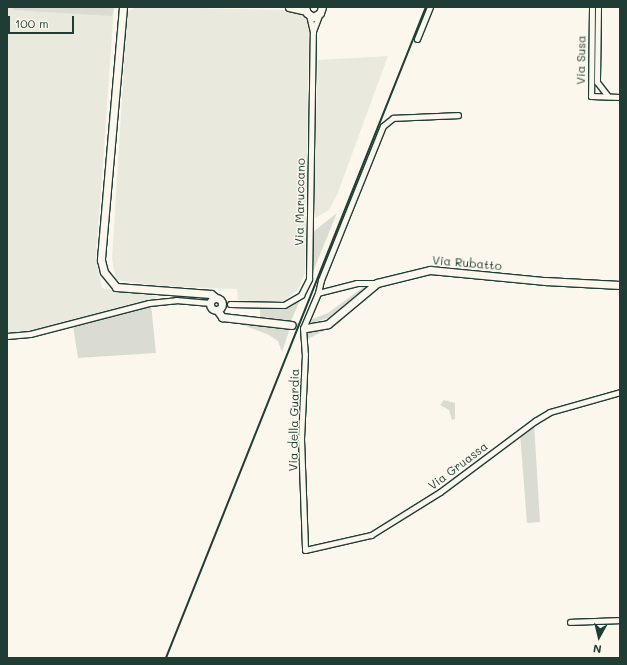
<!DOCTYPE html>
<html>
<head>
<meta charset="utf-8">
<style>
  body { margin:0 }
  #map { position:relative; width:627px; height:665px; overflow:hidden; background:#fbf7ec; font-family:Mali,sans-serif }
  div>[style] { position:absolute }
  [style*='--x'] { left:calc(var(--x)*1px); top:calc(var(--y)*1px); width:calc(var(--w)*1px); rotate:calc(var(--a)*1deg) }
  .built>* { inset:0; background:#eae9de }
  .green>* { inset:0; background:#dbdcd1 }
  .tertiary-tunnel>* { height:7px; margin-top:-3.5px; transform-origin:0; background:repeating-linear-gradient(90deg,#cfd2c7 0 7px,transparent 0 10.5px) }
  .roads { filter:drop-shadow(1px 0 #1f3d34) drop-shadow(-1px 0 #1f3d34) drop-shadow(0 1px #1f3d34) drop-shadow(0 -1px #1f3d34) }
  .minor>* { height:5px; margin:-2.5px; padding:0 2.5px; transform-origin:2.5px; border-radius:2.5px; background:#fbf7ec }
  .tertiary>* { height:7px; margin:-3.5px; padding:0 3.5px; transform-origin:3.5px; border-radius:3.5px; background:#fbf7ec }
  .tertiary>.ring { margin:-3.5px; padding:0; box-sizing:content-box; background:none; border:7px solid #fbf7ec; border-radius:50% }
  .rail>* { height:1.5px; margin:-0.75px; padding:0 0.75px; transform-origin:0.75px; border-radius:0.75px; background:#1f3d34 }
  span { translate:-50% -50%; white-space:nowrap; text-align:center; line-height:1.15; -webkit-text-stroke:3px #fbf7ec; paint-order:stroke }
  .street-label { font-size:12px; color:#1f3d34 }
  .frame { position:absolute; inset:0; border:8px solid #1f3d34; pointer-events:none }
  .north { position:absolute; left:579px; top:617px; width:40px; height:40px; -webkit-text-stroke:3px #fbf7ec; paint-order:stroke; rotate:188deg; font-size:11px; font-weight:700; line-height:16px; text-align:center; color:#1f3d34 }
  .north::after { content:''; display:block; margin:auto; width:14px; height:18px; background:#1f3d34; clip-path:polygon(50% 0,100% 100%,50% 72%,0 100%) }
  .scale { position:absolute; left:8px; top:16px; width:66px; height:18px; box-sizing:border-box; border:2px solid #1f3d34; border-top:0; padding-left:5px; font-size:12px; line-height:14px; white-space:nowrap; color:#1f3d34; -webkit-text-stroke:3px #fbf7ec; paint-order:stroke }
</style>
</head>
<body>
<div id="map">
  <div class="built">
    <div style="clip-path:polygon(7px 7px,114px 7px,96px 259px,102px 288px,159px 297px,40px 329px,7px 333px)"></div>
    <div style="clip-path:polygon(137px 7px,291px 10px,302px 13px,309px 20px,305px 273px,298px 290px,282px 302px,238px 300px,237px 289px,159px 286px,116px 280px,112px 259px,127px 17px,128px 11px)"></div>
    <div style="clip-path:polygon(388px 56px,337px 195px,329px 210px,313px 219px,318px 60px)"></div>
  </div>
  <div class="green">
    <div style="clip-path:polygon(13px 7px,114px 7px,114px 8px,112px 16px,13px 10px)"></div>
    <div style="clip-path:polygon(337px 213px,312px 274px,313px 232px)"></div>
    <div style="clip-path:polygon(366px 285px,366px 287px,328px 318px,306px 325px,307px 321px,328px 313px,362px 288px,352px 286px)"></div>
    <div style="clip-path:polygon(301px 298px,291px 321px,260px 317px,260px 309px,290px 306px)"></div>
    <div style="clip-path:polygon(357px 304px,339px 323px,306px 340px,304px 330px,322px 329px)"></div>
    <div style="clip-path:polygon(151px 305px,156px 353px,78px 358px,73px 326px)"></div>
    <div style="clip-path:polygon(235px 322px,290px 328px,282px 352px,278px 341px,269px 335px)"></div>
    <div style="clip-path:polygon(444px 400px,455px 403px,455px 419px,452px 420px,449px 410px,440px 405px)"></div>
    <div style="clip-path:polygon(534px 423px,540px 522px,527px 523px,520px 433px)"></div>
  </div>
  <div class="tertiary-tunnel">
    <div style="--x:292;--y:325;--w:14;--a:12"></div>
  </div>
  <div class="roads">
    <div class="minor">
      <div style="--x:592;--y:7;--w:89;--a:90.6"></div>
      <div style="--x:591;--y:96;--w:29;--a:2"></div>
      <div style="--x:598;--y:7;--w:75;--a:90.8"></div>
      <div style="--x:597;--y:82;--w:18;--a:52"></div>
      <div style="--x:313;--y:31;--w:17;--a:-69"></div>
      <div style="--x:417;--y:39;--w:35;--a:-68"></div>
      <div style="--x:377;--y:283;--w:20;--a:180"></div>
      <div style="--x:357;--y:283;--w:40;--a:165.6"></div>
      <div style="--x:318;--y:293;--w:38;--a:113"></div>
      <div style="--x:303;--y:328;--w:26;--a:86"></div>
      <div style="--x:305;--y:354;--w:85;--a:92.7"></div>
      <div style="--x:301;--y:439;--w:111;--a:87.9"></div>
      <div style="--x:305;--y:550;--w:68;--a:-12.8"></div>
      <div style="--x:371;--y:535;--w:81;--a:-31.9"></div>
      <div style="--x:440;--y:492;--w:119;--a:-36.8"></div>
      <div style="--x:535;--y:421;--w:17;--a:-31"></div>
      <div style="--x:550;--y:412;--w:73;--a:-15.9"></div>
      <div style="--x:318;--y:293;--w:13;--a:-77"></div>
      <div style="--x:321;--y:280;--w:166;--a:-68.1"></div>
      <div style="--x:383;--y:126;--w:13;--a:-39"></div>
      <div style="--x:393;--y:118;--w:65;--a:-2.6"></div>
      <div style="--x:230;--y:304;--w:54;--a:1.1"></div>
      <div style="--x:284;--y:305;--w:20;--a:-30"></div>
      <div style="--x:301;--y:295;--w:18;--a:-63"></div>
      <div style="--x:309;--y:279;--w:247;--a:-89.1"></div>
      <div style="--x:313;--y:32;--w:17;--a:-103"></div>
      <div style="--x:7;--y:336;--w:23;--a:-5"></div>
      <div style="--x:30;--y:334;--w:123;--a:-14.6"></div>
      <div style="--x:149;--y:303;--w:27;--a:-6"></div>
      <div style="--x:176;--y:300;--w:34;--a:5"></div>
      <div style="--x:570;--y:622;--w:50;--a:-2.3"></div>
    </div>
    <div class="tertiary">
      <div style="--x:123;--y:7;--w:254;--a:95"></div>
      <div style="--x:101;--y:260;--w:12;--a:76"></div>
      <div style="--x:104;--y:272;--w:19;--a:51"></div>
      <div style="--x:116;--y:287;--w:95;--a:4.2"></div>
      <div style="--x:211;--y:294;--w:6;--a:39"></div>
      <div style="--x:289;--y:7;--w:17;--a:13"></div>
      <div style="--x:305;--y:7;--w:6;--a:72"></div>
      <div style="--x:307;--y:13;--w:7;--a:34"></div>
      <div style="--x:313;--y:17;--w:8;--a:-30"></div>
      <div style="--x:320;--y:13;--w:6;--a:-72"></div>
      <div class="ring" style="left:210px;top:298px;width:5px;height:5px"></div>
      <div style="--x:217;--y:310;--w:9;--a:54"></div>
      <div style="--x:222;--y:317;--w:70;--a:6.5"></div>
      <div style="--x:306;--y:328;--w:22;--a:-10"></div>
      <div style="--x:328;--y:324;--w:64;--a:-39.9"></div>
      <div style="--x:377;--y:283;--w:55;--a:-13.8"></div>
      <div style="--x:430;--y:270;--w:116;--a:5.5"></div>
      <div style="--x:545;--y:281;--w:75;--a:3.1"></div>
    </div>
  </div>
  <div class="rail">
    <div style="--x:166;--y:658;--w:701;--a:-68.23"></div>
  </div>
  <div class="street-label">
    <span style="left:581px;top:60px;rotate:-89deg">Via Susa</span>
    <span style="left:300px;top:202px;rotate:-89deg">Via Maruccano</span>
    <span style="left:467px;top:263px;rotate:5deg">Via Rubatto</span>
    <span style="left:294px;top:420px;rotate:-89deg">Via della Guardia</span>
    <span style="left:458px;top:466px;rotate:-37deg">Via Gruassa</span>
  </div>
  <div class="frame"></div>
  <div class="north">N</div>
  <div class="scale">100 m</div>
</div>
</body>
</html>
